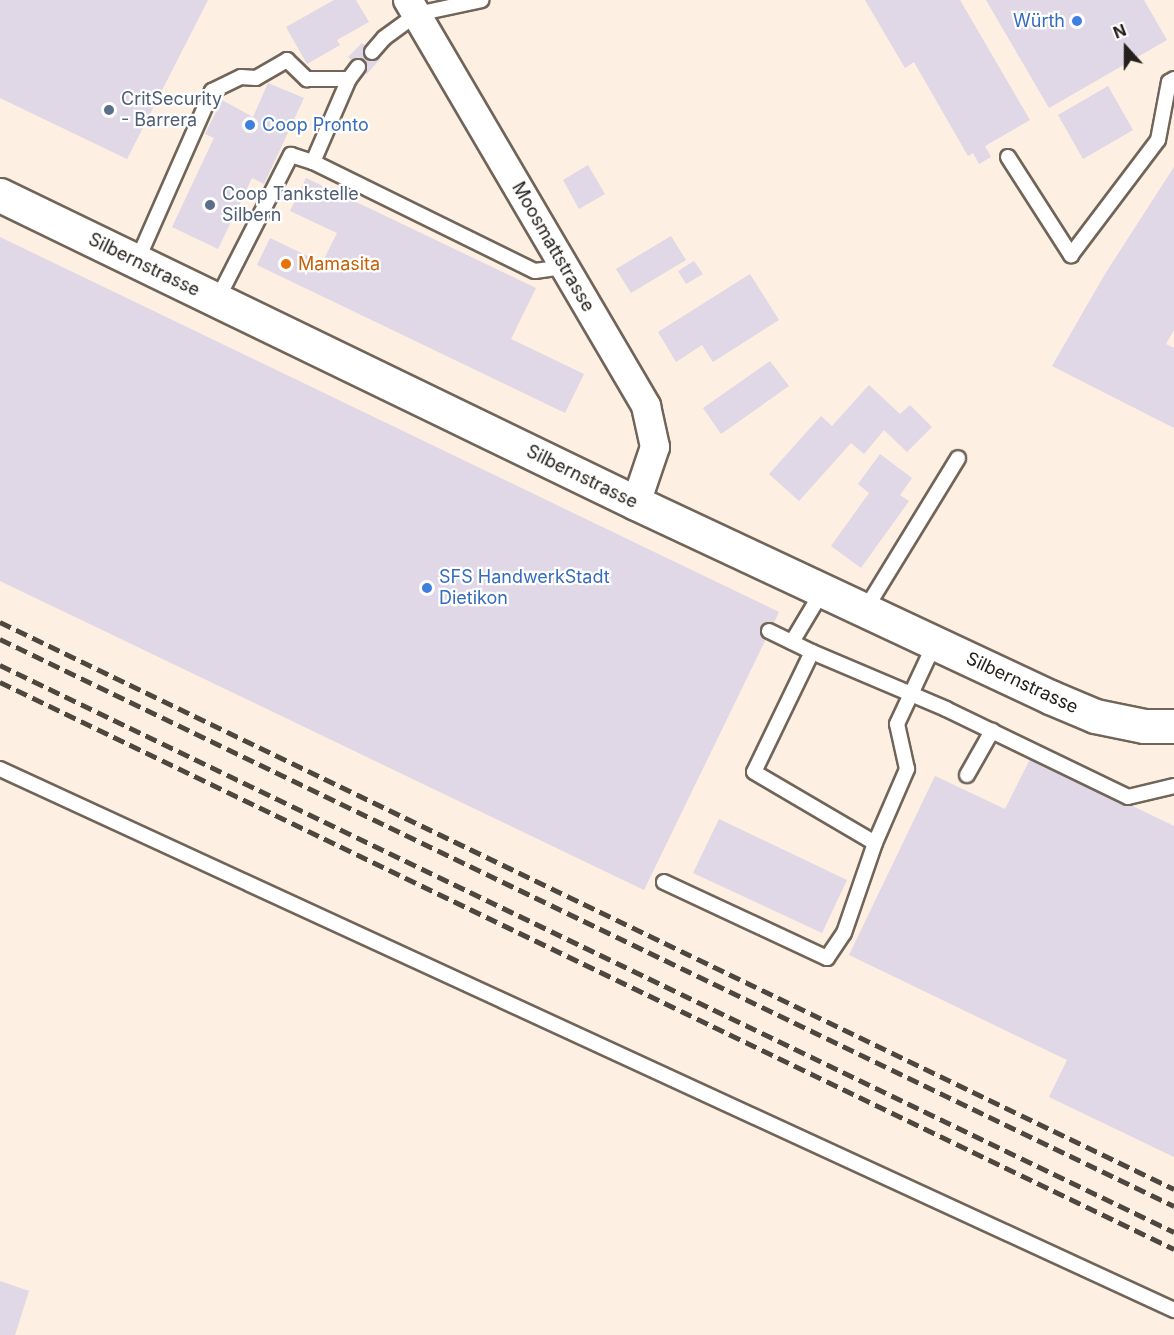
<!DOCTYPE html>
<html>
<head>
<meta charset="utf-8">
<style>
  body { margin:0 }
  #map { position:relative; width:1174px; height:1335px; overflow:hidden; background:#fdefe1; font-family:Inter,sans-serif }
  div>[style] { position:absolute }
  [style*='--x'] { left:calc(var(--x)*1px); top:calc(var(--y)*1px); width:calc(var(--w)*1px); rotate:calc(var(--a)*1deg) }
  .building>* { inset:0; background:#e0d7e7 }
  .roads { filter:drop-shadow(2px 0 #716559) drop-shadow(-2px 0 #716559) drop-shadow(0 2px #716559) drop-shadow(0 -2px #716559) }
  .service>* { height:14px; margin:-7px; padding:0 7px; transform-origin:7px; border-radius:7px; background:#fff }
  .minor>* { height:28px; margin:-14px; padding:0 14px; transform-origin:14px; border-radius:14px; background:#fff }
  .tertiary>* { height:33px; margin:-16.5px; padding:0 16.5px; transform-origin:16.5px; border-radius:16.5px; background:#fff }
  .rail>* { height:4.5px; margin-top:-2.25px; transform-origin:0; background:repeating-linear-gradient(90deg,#4e4740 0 12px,transparent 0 18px) }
  .dots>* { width:16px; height:16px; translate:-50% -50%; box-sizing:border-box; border:3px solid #fff; border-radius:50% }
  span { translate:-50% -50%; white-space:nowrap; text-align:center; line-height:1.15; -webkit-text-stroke:4.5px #fff; paint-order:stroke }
  .shop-label { font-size:18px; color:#366cbe }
  .right { translate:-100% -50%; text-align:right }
  .left { translate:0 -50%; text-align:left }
  .service-label { font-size:18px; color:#4e5e75 }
  .street-label { font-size:18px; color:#25201b }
  .food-label { font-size:18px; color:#c56008 }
  .north { position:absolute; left:1096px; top:18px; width:60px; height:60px; -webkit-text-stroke:4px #fff; paint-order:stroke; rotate:339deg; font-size:16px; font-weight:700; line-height:24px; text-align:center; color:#25201b }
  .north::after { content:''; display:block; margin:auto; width:21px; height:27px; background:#25201b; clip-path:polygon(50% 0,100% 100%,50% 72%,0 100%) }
</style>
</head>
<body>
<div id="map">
  <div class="building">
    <div style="clip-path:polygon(0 0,208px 0,127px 159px,0 98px)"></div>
    <div style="clip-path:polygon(334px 0,356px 0,369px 22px,337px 40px,340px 45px,307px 64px,286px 27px)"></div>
    <div style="clip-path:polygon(865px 0,960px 0,1030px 120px,985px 146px,991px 157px,979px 164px,973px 153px,968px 156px,914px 62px,905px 68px)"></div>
    <div style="clip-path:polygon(986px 0,1144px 0,1167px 40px,1049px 108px)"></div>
    <div style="clip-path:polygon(362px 43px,380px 59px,367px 74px,348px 57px)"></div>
    <div style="clip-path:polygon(268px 83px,304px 98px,264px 184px,252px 178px,218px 249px,172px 227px,214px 138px,205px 134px,222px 100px,253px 117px)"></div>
    <div style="clip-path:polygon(1108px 86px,1133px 130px,1083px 159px,1058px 115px)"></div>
    <div style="clip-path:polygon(588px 165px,605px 194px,579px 209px,563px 180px)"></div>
    <div style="clip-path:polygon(1174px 167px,1174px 330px,1166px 344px,1174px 348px,1174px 428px,1052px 366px,1105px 274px)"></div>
    <div style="clip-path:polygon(306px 178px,536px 288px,511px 339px,584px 374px,565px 413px,257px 265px,270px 238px,322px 263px,337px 233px,290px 211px)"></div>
    <div style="clip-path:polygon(671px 236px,686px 260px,631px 293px,616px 269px)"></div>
    <div style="clip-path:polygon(0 237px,779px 612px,644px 890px,0 581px)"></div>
    <div style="clip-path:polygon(694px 261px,703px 274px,686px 284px,678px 271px)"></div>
    <div style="clip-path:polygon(750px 274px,779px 320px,713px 362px,702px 345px,676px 362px,658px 332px)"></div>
    <div style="clip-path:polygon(770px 361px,789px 386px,721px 434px,703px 408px)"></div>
    <div style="clip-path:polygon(869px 385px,900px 414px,910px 405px,932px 427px,907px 452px,884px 430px,864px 454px,851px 443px,799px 501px,769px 474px,821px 416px,832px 426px)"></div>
    <div style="clip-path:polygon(880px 454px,912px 478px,900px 495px,909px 501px,861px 568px,831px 546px,869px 493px,858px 484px)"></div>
    <div style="clip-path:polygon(1031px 757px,1174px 826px,1174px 1157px,1049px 1097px,1067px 1060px,849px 955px,935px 776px,1005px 809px)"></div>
    <div style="clip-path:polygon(719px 819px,847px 880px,822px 933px,693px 873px)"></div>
    <div style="clip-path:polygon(0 1281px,29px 1291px,15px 1335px,0 1335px)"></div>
  </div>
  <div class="roads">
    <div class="service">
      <div style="--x:372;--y:52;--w:18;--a:-49"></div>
      <div style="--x:384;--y:38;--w:41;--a:-36"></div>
      <div style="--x:417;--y:14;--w:66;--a:-12.2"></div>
      <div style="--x:1008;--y:157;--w:117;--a:57.3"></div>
      <div style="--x:1071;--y:255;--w:144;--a:-52.9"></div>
      <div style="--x:1158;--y:140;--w:59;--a:-79.3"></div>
      <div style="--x:1169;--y:82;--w:6;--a:-31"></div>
      <div style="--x:313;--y:162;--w:247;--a:26.2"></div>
      <div style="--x:535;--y:271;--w:30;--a:-8"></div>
      <div style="--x:137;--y:261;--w:186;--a:-66.2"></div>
      <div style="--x:212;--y:91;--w:32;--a:-26"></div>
      <div style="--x:241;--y:77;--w:15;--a:4"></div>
      <div style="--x:256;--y:78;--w:36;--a:-30"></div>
      <div style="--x:287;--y:60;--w:28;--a:44"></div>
      <div style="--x:307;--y:79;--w:42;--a:0"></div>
      <div style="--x:217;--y:300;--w:163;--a:-63"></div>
      <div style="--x:291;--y:155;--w:23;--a:18"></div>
      <div style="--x:313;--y:162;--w:90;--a:-66.6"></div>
      <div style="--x:349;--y:79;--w:15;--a:-53"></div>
      <div style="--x:865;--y:610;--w:178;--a:-58.5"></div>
      <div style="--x:769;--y:631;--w:48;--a:26"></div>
      <div style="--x:812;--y:652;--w:133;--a:115.8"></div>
      <div style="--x:754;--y:772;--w:140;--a:30.4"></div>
      <div style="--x:875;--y:843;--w:81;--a:-66.6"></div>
      <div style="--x:907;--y:769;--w:46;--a:-102.5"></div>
      <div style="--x:897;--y:724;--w:89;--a:-64.9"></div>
      <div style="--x:792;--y:642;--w:61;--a:-59.2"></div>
      <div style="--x:812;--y:652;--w:146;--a:23"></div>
      <div style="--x:946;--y:709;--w:202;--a:25.8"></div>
      <div style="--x:1128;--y:797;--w:47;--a:-13.4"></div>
      <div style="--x:0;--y:769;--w:1293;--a:24.74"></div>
      <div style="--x:967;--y:775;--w:51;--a:-60.4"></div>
      <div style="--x:664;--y:882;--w:180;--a:25"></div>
      <div style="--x:827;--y:958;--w:30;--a:-56"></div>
      <div style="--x:844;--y:933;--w:95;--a:-71"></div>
    </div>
    <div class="minor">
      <div style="--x:408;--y:0;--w:471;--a:59.6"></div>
      <div style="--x:646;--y:406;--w:42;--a:77.6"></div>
      <div style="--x:655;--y:447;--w:59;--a:108.7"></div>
    </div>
    <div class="tertiary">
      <div style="--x:0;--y:195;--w:707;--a:25.84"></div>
      <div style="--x:636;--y:503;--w:457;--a:25.1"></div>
      <div style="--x:1050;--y:697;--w:49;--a:22.9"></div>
      <div style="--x:1095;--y:716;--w:50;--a:11.5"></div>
      <div style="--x:1144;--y:726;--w:30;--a:0"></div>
    </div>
  </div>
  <div class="rail">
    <div style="--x:0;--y:622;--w:1304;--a:25.78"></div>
    <div style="--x:0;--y:639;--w:1304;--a:25.78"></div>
    <div style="--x:0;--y:665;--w:1304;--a:25.78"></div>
    <div style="--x:0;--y:682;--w:1304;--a:25.78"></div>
  </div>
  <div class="dots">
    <div style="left:1077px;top:21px;background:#3f7fe0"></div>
    <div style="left:109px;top:110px;background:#5c6f8a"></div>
    <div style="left:250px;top:125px;background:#3f7fe0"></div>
    <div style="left:210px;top:205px;background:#5c6f8a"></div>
    <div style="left:286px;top:264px;background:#e8710a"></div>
    <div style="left:427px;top:588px;background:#3f7fe0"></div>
  </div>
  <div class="shop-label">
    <span class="right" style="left:1065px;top:21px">Würth</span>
    <span class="left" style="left:262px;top:125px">Coop Pronto</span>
    <span class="left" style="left:439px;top:588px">SFS HandwerkStadt<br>Dietikon</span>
  </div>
  <div class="service-label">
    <span class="left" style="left:121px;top:110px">CritSecurity<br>- Barrera</span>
    <span class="left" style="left:222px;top:205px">Coop Tankstelle<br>Silbern</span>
  </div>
  <div class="street-label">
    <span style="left:553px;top:247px;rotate:60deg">Moosmattstrasse</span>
    <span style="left:144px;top:265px;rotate:26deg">Silbernstrasse</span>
    <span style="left:582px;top:477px;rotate:26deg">Silbernstrasse</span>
    <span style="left:1022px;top:683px;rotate:25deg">Silbernstrasse</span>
  </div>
  <div class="food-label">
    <span class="left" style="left:298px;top:264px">Mamasita</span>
  </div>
  <div class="north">N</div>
</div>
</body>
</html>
